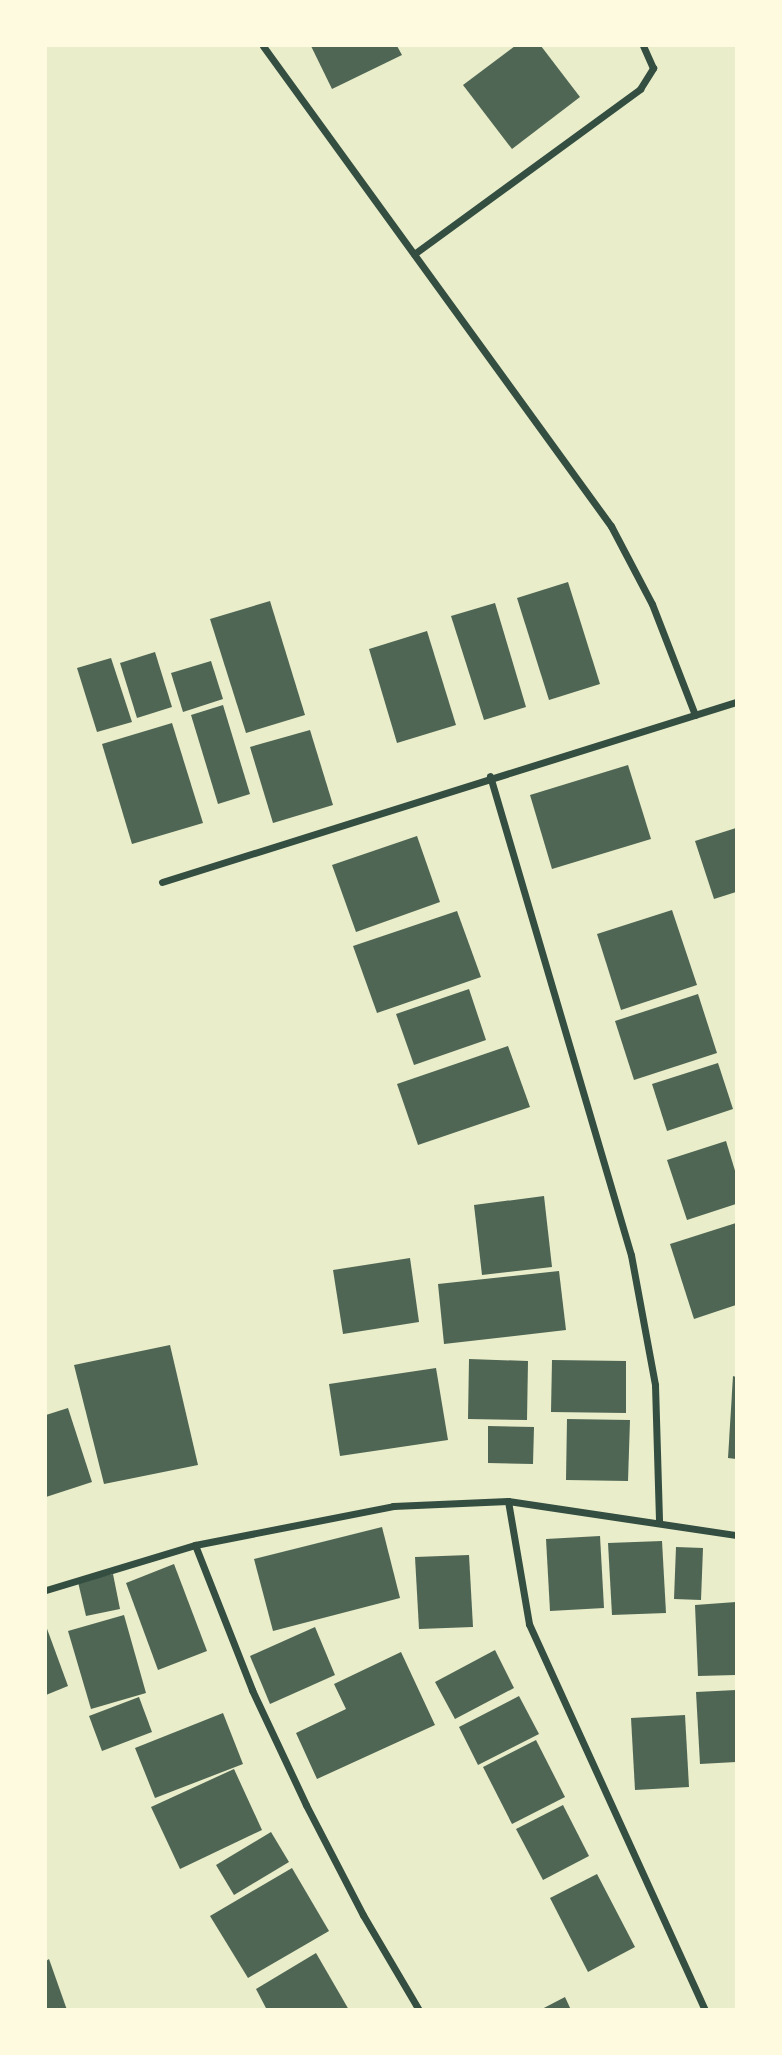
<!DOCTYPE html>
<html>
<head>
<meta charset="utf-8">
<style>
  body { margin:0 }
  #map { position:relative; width:782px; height:2055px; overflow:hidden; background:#e9edc9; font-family:"Alegreya Sans",sans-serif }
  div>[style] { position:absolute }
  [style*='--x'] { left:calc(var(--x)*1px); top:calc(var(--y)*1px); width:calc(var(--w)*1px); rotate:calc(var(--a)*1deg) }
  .building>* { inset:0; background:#4f6655 }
  .minor>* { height:7px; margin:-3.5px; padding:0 3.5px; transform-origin:3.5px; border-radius:3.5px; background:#344e41 }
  span { translate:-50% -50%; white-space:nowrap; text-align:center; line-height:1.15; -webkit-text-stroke:5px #fefae0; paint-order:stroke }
  .frame { position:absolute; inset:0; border:47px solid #fefae0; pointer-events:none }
</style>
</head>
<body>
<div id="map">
  <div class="building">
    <div style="clip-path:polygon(311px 46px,397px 46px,402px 55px,332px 89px)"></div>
    <div style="clip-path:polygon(515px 46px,541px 46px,580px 97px,512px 149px,463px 85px)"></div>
    <div style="clip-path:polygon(568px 582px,600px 684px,549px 700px,517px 598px)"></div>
    <div style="clip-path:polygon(270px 601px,305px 715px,246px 733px,210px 619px)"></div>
    <div style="clip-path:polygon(495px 603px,526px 707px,484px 720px,451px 616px)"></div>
    <div style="clip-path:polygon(427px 631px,456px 725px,397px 743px,369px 649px)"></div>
    <div style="clip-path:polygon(155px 652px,172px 707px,137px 718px,120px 663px)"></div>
    <div style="clip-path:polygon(111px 658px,132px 722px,97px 732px,77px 668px)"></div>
    <div style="clip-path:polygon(211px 661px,223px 699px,183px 712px,171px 673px)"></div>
    <div style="clip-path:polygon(223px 705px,250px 794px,218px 804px,191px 715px)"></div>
    <div style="clip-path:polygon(172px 723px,203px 823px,132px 844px,102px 744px)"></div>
    <div style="clip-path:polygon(310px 730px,333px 805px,273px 823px,250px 747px)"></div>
    <div style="clip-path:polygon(628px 765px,651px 839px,552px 869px,530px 795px)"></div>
    <div style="clip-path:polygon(736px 828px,736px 892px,714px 899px,695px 841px)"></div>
    <div style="clip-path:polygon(417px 836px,440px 902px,356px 932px,332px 865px)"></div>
    <div style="clip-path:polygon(672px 910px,697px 985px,621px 1010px,597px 934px)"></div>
    <div style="clip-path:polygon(457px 911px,481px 977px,377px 1013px,353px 946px)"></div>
    <div style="clip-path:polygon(469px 989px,486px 1040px,414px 1065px,396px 1014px)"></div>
    <div style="clip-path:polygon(698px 994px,717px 1053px,634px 1080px,615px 1021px)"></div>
    <div style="clip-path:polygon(508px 1046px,530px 1107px,418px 1145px,397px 1084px)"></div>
    <div style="clip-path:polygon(718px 1063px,733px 1109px,667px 1131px,652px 1084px)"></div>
    <div style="clip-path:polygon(726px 1141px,736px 1174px,736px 1204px,687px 1220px,667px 1160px)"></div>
    <div style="clip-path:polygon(544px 1196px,552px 1267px,482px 1275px,474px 1205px)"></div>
    <div style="clip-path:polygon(736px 1223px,736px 1305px,694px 1319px,670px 1244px)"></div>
    <div style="clip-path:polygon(410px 1258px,419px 1322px,343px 1334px,333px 1270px)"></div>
    <div style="clip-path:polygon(559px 1271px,566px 1330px,444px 1344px,438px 1284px)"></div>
    <div style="clip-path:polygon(170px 1345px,198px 1465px,104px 1484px,74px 1365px)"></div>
    <div style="clip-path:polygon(469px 1359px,528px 1361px,527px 1420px,468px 1419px)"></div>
    <div style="clip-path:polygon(552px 1360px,626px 1361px,626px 1413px,551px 1412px)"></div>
    <div style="clip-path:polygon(436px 1368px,448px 1440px,340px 1456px,329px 1384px)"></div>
    <div style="clip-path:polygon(733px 1376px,736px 1377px,736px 1459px,728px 1458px)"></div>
    <div style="clip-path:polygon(68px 1408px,92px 1482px,46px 1497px,46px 1415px)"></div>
    <div style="clip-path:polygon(567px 1419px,630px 1420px,628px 1481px,566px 1480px)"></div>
    <div style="clip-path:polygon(488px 1426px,534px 1427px,533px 1464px,488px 1463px)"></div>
    <div style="clip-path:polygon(382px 1527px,400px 1598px,273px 1631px,254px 1559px)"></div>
    <div style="clip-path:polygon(600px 1536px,604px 1608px,550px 1611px,546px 1539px)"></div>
    <div style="clip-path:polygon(662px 1541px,666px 1613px,612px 1615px,608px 1543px)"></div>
    <div style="clip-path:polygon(676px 1547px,703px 1548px,701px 1600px,674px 1599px)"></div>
    <div style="clip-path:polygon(469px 1555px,473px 1627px,419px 1629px,415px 1557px)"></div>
    <div style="clip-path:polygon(174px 1564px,207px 1651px,158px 1670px,126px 1583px)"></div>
    <div style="clip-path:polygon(113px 1574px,120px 1609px,86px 1616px,78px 1582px)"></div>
    <div style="clip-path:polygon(736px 1602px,736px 1675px,698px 1676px,695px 1605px)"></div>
    <div style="clip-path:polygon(124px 1615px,146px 1693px,91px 1709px,68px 1631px)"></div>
    <div style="clip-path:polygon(46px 1626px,68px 1686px,46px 1695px)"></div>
    <div style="clip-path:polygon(315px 1627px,335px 1675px,270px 1704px,250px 1656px)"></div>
    <div style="clip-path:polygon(495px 1650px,514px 1688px,455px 1719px,435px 1682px)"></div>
    <div style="clip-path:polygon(401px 1652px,435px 1725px,317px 1779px,296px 1733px,346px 1709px,334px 1684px)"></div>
    <div style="clip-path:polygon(736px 1690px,736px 1762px,700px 1764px,696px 1692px)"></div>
    <div style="clip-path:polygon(519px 1696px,539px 1734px,478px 1765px,459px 1727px)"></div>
    <div style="clip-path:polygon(139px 1697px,152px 1732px,102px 1751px,89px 1716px)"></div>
    <div style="clip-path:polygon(223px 1713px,243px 1764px,155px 1798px,135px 1748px)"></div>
    <div style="clip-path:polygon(685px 1715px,689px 1787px,635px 1790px,631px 1718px)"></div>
    <div style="clip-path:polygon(536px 1740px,565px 1797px,512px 1824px,483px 1767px)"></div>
    <div style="clip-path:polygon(234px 1769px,262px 1830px,180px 1869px,151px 1807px)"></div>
    <div style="clip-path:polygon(563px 1805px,589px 1856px,543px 1880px,516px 1829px)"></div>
    <div style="clip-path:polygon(271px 1832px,289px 1862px,234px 1895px,216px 1865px)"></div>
    <div style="clip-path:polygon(292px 1868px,329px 1931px,248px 1978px,210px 1916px)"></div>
    <div style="clip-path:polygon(597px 1874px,635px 1947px,588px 1972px,550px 1898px)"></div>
    <div style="clip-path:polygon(316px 1953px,349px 2010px,267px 2010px,256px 1989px)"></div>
    <div style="clip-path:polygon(49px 1959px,67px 2010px,46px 2010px,46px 1961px)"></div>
    <div style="clip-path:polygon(565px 1997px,571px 2010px,540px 2010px)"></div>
  </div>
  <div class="minor">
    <div style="--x:263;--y:46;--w:593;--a:54.06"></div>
    <div style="--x:611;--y:526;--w:88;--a:62.3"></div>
    <div style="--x:652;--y:604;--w:119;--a:68.8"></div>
    <div style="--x:414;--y:254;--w:280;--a:-36.1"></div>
    <div style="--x:640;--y:89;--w:25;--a:-58"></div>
    <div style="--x:653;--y:68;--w:24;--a:-114"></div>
    <div style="--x:490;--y:776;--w:499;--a:73.6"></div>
    <div style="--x:631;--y:1255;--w:132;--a:79.5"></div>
    <div style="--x:655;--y:1385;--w:137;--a:88.3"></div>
    <div style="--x:162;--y:882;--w:602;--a:-17.41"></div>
    <div style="--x:508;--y:1501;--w:125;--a:80.3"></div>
    <div style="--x:529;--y:1624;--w:424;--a:65.5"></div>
    <div style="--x:195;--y:1545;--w:156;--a:68.5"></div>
    <div style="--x:252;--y:1690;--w:127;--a:64.8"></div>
    <div style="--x:306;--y:1805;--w:124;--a:62.6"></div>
    <div style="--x:363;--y:1915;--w:110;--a:59.5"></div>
    <div style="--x:46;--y:1590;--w:156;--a:-16.8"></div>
    <div style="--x:195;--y:1545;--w:202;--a:-11.1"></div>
    <div style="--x:393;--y:1506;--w:115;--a:-2.5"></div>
    <div style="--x:508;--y:1501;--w:231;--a:8.5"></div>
  </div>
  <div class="frame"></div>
</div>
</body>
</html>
